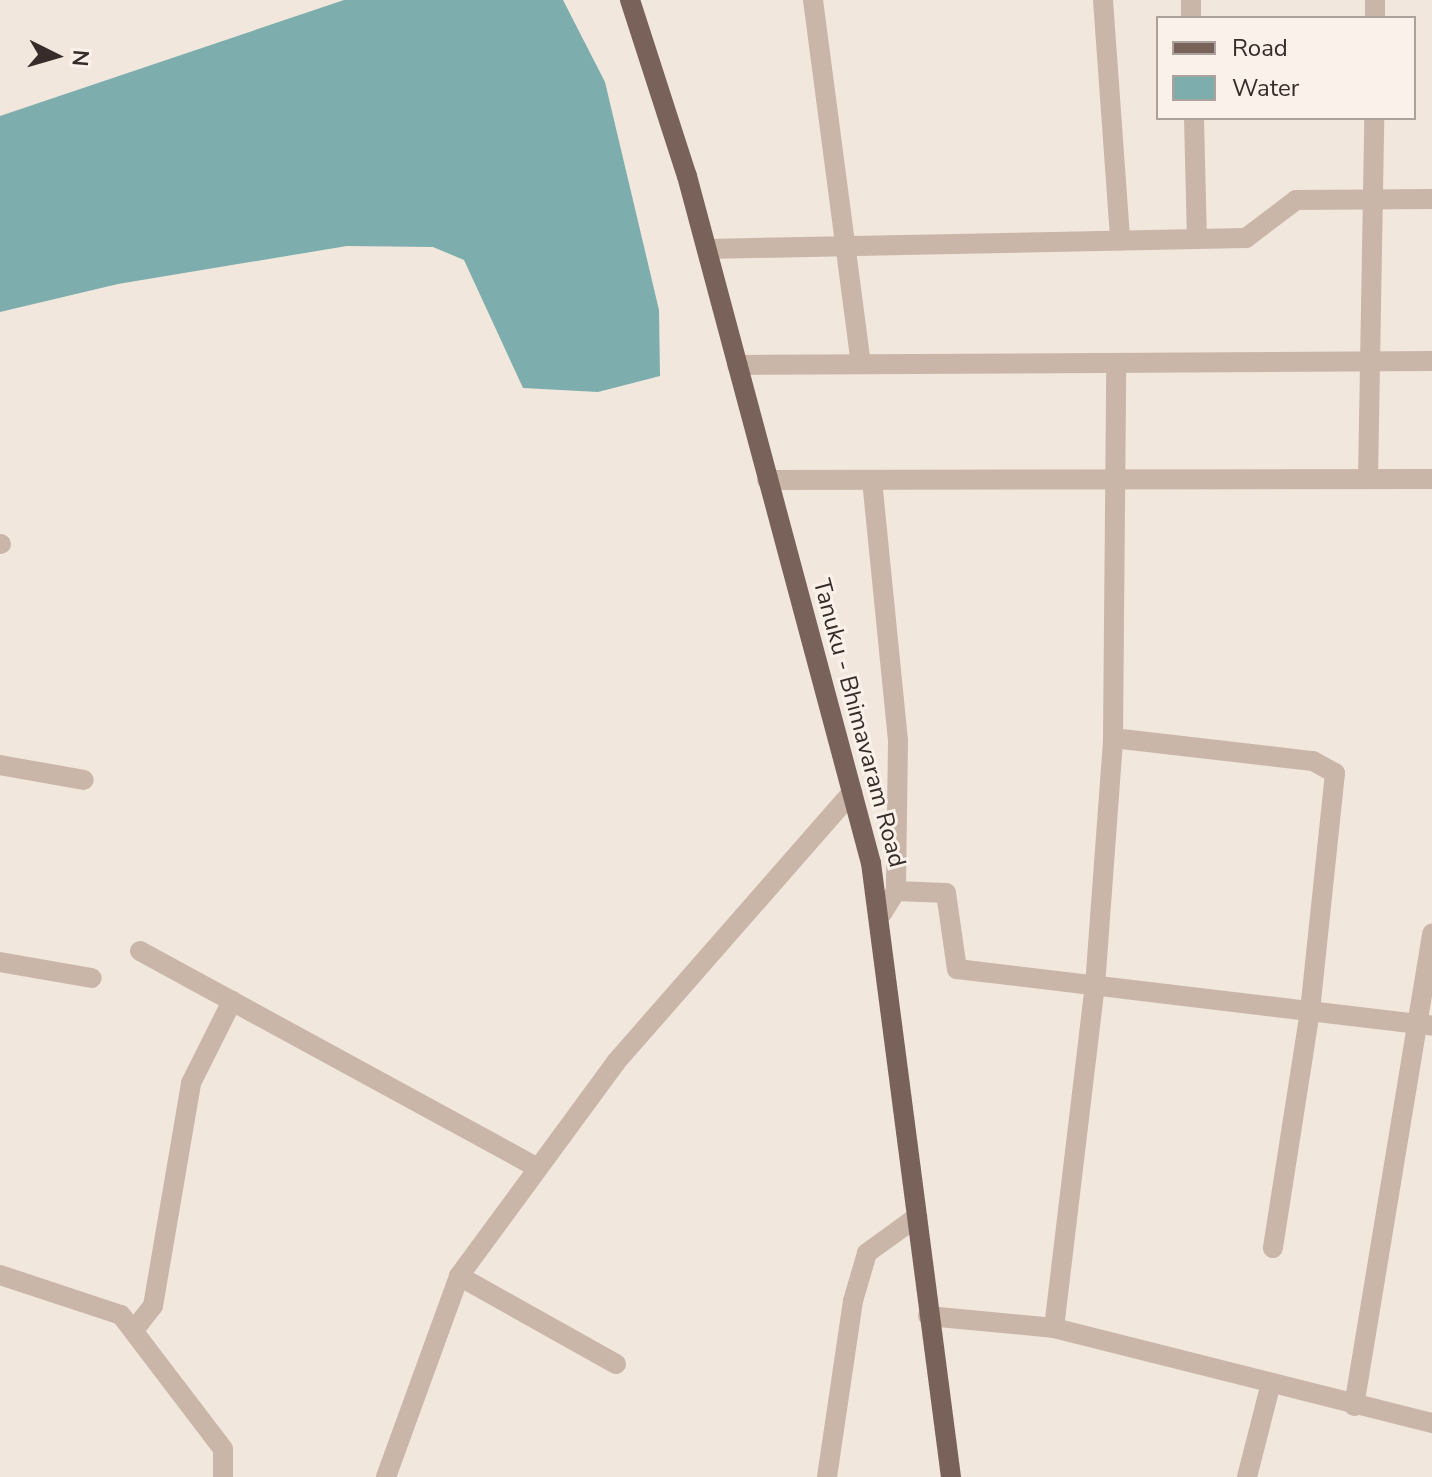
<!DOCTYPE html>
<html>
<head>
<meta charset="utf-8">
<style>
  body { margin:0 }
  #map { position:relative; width:1432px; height:1477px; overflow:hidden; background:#f2e7dd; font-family:"Nunito Sans",sans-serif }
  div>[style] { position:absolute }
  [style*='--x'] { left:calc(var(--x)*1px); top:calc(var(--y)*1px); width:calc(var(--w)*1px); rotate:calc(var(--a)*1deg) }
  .water>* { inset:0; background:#7daead }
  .minor>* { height:20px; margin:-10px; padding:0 10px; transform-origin:10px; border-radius:10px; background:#cab6a9 }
  .major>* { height:20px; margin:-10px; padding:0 10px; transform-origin:10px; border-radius:10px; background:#79625a }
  span { translate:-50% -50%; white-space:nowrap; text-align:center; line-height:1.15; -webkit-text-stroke:6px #f9f1ea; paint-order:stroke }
  .street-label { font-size:24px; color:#372c29 }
  .legend { position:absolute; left:1156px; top:16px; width:260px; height:104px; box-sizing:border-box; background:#f9f1ea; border:2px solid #aba29d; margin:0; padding:10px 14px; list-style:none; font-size:24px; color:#372c29 }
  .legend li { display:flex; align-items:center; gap:16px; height:40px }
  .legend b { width:40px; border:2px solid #aba29d }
  .north { position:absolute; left:16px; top:16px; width:80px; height:80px; -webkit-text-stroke:6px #f9f1ea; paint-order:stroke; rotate:95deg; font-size:22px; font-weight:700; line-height:32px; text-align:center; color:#372c29 }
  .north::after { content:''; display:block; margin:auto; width:28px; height:36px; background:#372c29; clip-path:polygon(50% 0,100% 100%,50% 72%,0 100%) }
</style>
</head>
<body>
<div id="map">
  <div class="water">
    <div style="clip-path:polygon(344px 0,563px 0,605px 82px,659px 310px,660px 376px,598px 392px,523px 388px,464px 260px,433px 247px,347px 246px,118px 284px,0 312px,0 116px)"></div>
  </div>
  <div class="minor">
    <div style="--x:813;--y:0;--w:367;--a:82.5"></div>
    <div style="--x:1103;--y:0;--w:241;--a:85.9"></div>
    <div style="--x:1191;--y:0;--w:18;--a:90"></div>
    <div style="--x:1375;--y:18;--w:18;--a:-90"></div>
    <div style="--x:1194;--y:118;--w:121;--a:88.6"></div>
    <div style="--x:707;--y:249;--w:539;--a:-1.17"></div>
    <div style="--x:1246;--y:238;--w:63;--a:-37.2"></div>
    <div style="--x:1296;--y:200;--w:136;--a:-0.4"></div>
    <div style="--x:737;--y:365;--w:695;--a:-0.33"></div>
    <div style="--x:1368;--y:479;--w:361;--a:-89"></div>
    <div style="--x:767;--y:480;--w:665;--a:-0.09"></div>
    <div style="--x:872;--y:480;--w:263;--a:84.3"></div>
    <div style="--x:898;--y:742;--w:149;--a:90.8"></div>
    <div style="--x:896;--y:891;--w:26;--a:122"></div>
    <div style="--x:0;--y:544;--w:1;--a:0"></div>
    <div style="--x:1113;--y:738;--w:201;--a:6.6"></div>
    <div style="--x:1313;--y:761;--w:25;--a:29"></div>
    <div style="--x:1335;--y:773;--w:239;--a:96"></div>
    <div style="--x:1310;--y:1011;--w:240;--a:98.9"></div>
    <div style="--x:0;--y:765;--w:85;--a:10.1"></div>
    <div style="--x:896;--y:891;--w:50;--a:2.3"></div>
    <div style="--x:946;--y:893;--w:77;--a:81.8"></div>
    <div style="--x:957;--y:969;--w:478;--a:6.8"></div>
    <div style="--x:140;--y:951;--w:450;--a:28.6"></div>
    <div style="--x:0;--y:962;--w:93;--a:9.9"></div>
    <div style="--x:0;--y:1275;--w:127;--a:18.3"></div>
    <div style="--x:121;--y:1315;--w:168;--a:52.7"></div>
    <div style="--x:223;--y:1449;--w:28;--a:90"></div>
    <div style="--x:459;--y:1276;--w:180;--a:29.3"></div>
    <div style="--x:928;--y:1316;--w:127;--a:5.4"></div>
    <div style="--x:1054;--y:1328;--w:390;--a:14.1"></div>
    <div style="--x:1054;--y:1328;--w:344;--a:-83.2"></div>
    <div style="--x:1095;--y:986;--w:249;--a:-85.8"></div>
    <div style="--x:1113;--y:738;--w:375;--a:-89.5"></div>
    <div style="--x:134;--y:1330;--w:31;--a:-52"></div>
    <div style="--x:153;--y:1306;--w:226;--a:-80.3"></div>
    <div style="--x:191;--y:1083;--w:92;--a:-63.4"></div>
    <div style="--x:1354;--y:1406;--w:479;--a:-80.6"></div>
    <div style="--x:386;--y:1477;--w:214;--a:-70"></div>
    <div style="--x:459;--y:1276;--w:265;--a:-53.7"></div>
    <div style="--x:616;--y:1062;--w:359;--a:-48.8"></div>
    <div style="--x:827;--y:1477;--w:178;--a:-81.6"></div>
    <div style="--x:853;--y:1301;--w:50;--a:-73.7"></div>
    <div style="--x:867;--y:1253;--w:62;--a:-35.8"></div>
    <div style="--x:1247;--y:1477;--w:93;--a:-75.7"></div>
  </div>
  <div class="major">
    <div style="--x:630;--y:0;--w:185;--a:72.1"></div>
    <div style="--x:687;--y:176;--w:711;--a:75.01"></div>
    <div style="--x:871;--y:863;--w:619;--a:82.58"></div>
  </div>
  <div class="street-label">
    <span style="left:859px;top:723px;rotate:75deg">Tanuku - Bhimavaram Road</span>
  </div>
  <ul class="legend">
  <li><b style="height:10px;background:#79625a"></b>Road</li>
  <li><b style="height:22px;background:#7daead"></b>Water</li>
  </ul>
  <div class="north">N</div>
</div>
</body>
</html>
